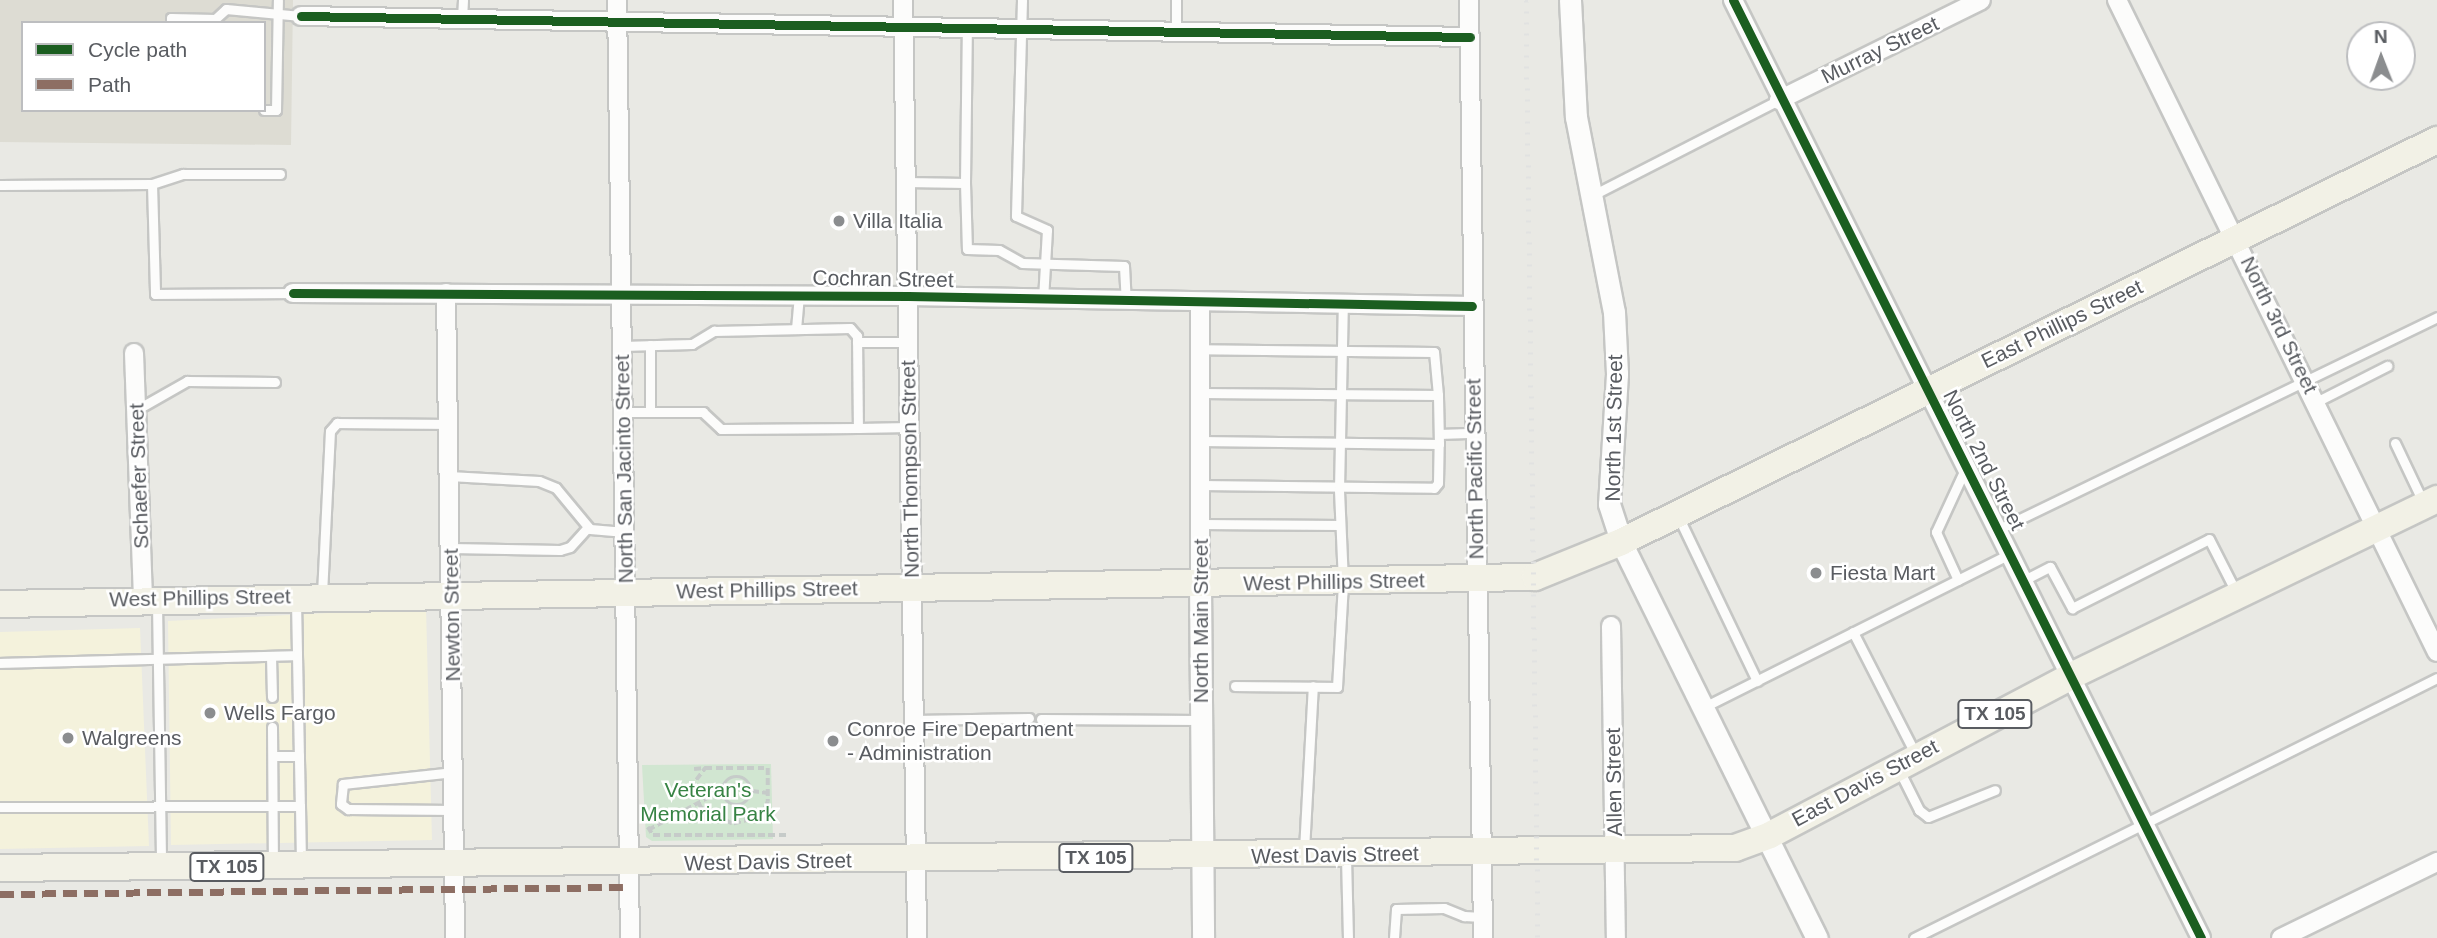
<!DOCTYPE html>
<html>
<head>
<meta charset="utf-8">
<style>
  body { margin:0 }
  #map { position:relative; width:2437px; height:938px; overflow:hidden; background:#e9e9e4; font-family:Arial,sans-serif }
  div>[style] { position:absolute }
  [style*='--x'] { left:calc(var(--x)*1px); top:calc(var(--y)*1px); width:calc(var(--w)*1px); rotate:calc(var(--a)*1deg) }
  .commercial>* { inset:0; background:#f4f2dc }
  .education>* { inset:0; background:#dddcd3 }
  .green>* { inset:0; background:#d1e6d1 }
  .path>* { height:3.5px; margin-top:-1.75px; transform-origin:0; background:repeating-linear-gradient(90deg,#c6cbc9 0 7px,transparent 0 10.5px) }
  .path>.ring { margin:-1.75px; padding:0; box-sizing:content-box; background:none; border:3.5px solid #c6cbc9; border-radius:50% }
  .roads { filter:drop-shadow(2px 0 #c5c6c4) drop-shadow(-2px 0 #c5c6c4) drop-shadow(0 2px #c5c6c4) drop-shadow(0 -2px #c5c6c4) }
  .service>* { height:9px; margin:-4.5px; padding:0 4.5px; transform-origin:4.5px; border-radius:4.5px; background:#fcfcfb }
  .minor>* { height:18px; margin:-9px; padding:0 9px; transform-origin:9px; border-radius:9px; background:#fcfcfb }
  .tertiary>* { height:21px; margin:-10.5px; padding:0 10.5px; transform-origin:10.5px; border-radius:10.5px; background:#fcfcfb }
  .primary>* { height:26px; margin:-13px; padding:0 13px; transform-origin:13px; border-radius:13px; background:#f2f1e6 }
  .rail>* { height:5px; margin-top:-2.5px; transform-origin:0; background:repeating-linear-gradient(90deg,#e1e2e1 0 2px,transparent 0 11px) }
  .quiet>* { height:7px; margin-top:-3.5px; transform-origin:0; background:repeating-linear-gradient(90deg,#8d6e63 0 14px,transparent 0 21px) }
  .cycleway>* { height:9px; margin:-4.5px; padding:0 4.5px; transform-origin:4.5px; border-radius:4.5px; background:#1b5e20 }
  .dots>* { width:19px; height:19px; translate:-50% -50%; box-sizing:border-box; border:4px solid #fff; border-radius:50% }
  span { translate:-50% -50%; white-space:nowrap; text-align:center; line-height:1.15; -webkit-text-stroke:5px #fff; paint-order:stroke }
  .shield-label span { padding:2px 5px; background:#fff; border:2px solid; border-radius:5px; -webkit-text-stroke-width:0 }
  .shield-label { font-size:19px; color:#595c61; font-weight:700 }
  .street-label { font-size:21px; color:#595c61 }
  .poi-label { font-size:21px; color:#595c61 }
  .left { translate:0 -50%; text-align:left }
  .park-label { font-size:21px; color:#378344 }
  .legend { position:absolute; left:21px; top:21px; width:245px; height:91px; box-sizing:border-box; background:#fff; border:2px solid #bdbec0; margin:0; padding:9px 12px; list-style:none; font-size:21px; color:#595c61 }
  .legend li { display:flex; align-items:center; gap:14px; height:35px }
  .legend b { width:35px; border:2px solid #bdbec0 }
  .north { position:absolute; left:2346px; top:21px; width:70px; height:70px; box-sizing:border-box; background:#fff; border:2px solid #bdbec0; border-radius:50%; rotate:359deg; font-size:19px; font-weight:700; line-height:28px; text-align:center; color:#595c61 }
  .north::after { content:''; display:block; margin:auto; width:24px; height:32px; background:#8b8d8f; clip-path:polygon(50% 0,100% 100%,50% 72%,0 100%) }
</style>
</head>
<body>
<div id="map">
  <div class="commercial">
    <div style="clip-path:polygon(426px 608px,432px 840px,171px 845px,168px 621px)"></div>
    <div style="clip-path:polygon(140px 628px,149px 846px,0 849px,0 632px)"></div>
  </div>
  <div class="education">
    <div style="clip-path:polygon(evenodd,0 0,293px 0,291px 145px,0 142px,0 0,23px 23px,264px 23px,264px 110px,23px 110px,23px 23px)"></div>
  </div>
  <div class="green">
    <div style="clip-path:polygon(771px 764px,773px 839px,652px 841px,646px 837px,642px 765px)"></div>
  </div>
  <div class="path">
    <div style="--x:694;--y:769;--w:11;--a:-5"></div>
    <div style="--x:705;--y:768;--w:63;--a:0"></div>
    <div style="--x:768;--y:768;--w:34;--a:90"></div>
    <div style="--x:768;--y:802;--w:17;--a:115"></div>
    <div style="--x:761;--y:817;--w:30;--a:166"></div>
    <div style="--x:732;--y:824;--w:35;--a:-153"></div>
    <div style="--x:701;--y:808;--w:23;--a:-119"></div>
    <div style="--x:690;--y:788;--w:25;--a:-53"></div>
    <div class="ring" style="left:723px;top:777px;width:24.5px;height:24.5px"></div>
    <div style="--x:752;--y:791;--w:17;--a:7"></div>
    <div style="--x:648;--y:827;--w:9;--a:58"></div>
    <div style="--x:653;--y:835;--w:136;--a:0"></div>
    <div style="--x:648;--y:830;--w:84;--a:-28.4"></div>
  </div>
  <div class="roads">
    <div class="service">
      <div style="--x:1022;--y:0;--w:216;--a:91.6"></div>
      <div style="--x:1016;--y:216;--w:34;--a:24"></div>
      <div style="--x:1047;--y:230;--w:70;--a:93.3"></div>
      <div style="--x:462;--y:19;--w:19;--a:-87"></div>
      <div style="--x:171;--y:23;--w:5;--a:-90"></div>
      <div style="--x:171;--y:18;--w:44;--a:1.3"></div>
      <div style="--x:215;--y:19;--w:15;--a:-42"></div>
      <div style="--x:226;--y:9;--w:75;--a:5.3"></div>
      <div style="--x:1176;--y:32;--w:32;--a:-90"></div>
      <div style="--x:264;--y:110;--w:12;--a:0"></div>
      <div style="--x:276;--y:110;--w:110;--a:-89"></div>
      <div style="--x:906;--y:182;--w:59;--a:1"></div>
      <div style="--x:965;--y:183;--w:154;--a:-89.3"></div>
      <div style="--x:965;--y:183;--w:66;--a:88.3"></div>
      <div style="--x:967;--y:249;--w:32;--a:2"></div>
      <div style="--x:999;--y:250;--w:26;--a:29"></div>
      <div style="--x:1022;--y:263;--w:102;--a:1.7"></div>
      <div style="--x:1124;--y:266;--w:34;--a:87"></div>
      <div style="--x:152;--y:184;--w:33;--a:-18"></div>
      <div style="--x:183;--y:174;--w:97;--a:0"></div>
      <div style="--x:0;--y:185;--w:152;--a:-0.4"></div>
      <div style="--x:152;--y:184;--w:110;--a:88.4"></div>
      <div style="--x:155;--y:294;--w:138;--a:-0.4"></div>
      <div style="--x:1593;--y:195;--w:209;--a:-27.1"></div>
      <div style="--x:796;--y:329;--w:34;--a:-85"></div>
      <div style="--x:857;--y:342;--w:51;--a:0"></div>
      <div style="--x:650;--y:345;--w:67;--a:90"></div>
      <div style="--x:622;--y:346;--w:70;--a:-1.6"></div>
      <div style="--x:692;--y:344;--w:26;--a:-31"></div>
      <div style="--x:714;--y:331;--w:136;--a:-1.3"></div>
      <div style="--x:850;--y:328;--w:11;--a:49"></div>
      <div style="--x:857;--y:336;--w:92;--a:89.4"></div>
      <div style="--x:858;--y:428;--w:137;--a:179.6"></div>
      <div style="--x:721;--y:429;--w:25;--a:-137"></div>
      <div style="--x:703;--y:412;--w:80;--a:180"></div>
      <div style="--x:1200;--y:393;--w:238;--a:0.5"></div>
      <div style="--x:1438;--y:395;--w:43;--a:-95.3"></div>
      <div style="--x:1434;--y:352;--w:234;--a:-179.3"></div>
      <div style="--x:2316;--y:402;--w:80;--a:-26.9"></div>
      <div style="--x:136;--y:410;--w:59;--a:-29.6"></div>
      <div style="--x:187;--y:381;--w:88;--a:0.7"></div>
      <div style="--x:858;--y:428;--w:51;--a:-1.1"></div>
      <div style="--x:1439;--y:434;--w:36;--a:-2"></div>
      <div style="--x:1200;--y:441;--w:239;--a:0.7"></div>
      <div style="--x:1439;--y:444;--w:49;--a:-91.2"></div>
      <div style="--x:2395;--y:443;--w:68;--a:64.6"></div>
      <div style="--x:449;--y:476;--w:90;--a:3.2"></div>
      <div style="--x:539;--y:481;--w:18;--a:22"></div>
      <div style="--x:556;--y:488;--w:53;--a:50.3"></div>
      <div style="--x:590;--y:529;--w:35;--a:5"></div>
      <div style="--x:1200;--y:485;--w:234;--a:0.7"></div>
      <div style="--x:1434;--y:488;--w:6;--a:-51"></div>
      <div style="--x:1438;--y:483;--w:39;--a:-89"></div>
      <div style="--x:1678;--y:516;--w:183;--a:64.4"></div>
      <div style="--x:1200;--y:524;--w:140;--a:0.4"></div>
      <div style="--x:1999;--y:529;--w:487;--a:-25.8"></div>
      <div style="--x:451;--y:548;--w:109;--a:1.1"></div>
      <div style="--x:560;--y:550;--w:10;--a:-17"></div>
      <div style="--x:570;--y:547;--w:27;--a:-48"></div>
      <div style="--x:1958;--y:580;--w:53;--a:-114.6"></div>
      <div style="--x:1936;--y:532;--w:72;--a:-65.2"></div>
      <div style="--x:2024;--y:580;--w:29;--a:-27"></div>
      <div style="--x:2050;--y:567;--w:47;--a:61.8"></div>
      <div style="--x:2072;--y:608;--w:153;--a:-26.7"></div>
      <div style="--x:2209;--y:539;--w:62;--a:63"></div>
      <div style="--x:322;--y:594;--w:163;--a:-87.2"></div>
      <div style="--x:330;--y:431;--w:11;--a:-49"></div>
      <div style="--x:337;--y:423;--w:111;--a:0.5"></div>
      <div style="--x:296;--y:601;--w:54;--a:88.9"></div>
      <div style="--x:157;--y:603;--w:262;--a:89.1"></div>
      <div style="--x:1853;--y:632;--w:138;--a:62.9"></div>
      <div style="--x:271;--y:656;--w:41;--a:88.6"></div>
      <div style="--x:0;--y:663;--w:297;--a:-1.5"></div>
      <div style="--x:297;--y:655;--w:151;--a:88.9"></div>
      <div style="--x:300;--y:806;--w:300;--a:179.8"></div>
      <div style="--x:1235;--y:686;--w:102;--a:0.6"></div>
      <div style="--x:1337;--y:687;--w:105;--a:-86.7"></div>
      <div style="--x:1343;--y:582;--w:93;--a:-92.5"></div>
      <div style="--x:1339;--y:489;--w:184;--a:-88.8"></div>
      <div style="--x:1704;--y:707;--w:342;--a:-26.6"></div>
      <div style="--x:1041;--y:719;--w:158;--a:0.4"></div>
      <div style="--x:914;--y:720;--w:115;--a:-1"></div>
      <div style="--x:272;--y:727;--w:134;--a:89.6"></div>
      <div style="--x:273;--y:756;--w:26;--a:0"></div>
      <div style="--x:1899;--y:770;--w:45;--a:63.4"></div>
      <div style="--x:1919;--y:810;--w:11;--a:38"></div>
      <div style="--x:1928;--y:817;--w:72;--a:-21.9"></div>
      <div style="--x:454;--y:772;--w:112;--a:173.8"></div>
      <div style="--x:343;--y:784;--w:20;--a:96"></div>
      <div style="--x:341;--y:804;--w:9;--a:36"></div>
      <div style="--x:348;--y:809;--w:106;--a:0.5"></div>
      <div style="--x:300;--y:806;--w:55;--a:89"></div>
      <div style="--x:1304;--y:850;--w:164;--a:-86.9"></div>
      <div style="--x:1346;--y:857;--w:81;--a:88.6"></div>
      <div style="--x:1394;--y:938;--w:29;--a:-86"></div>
      <div style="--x:1396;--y:909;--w:48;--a:-1.2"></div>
      <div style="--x:1444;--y:908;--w:22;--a:22"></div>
      <div style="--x:1464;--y:916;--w:18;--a:3"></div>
      <div style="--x:1914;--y:938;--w:584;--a:-26.43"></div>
    </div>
    <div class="minor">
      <div style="--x:617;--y:0;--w:938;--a:89.21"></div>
      <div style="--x:903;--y:0;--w:938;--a:89.14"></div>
      <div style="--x:1469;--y:0;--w:938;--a:89.14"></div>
      <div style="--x:1733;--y:0;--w:1048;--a:63.48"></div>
      <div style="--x:2117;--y:0;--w:726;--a:63.86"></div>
      <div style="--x:301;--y:16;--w:1169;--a:1.03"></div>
      <div style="--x:1779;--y:100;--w:225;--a:-26.3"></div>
      <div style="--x:293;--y:293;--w:615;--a:0.28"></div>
      <div style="--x:908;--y:296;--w:564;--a:1.02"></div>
      <div style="--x:446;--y:293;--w:645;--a:89.2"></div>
      <div style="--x:134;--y:353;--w:246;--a:87.9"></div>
      <div style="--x:1200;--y:584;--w:281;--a:-90"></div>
      <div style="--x:1611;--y:626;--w:312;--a:89.1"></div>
      <div style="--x:2281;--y:938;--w:174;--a:-26"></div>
    </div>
    <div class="tertiary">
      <div style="--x:1570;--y:0;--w:117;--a:87.1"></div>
      <div style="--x:1576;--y:117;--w:199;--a:79"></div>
      <div style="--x:1614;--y:312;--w:62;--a:87.2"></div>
      <div style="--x:1617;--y:374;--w:130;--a:93.5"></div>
      <div style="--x:1609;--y:504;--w:40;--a:72"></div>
      <div style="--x:1621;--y:542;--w:442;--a:63.7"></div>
      <div style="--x:1200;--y:584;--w:354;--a:89.5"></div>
    </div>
    <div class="primary">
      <div style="--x:0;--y:604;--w:1535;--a:-1.01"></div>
      <div style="--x:1535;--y:577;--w:93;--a:-22.1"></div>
      <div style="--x:1621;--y:542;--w:910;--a:-26.23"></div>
      <div style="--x:0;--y:868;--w:1735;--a:-0.66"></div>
      <div style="--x:1735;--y:848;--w:37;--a:-20"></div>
      <div style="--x:1770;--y:835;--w:340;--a:-27.8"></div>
      <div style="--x:2071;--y:676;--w:407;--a:-25.8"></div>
    </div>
  </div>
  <div class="rail">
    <div style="--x:1526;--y:0;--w:938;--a:89.27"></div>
  </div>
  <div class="quiet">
    <div style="--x:0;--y:894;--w:630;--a:-0.64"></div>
  </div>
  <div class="cycleway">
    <div style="--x:1733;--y:0;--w:1048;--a:63.48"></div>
    <div style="--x:301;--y:16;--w:1169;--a:1.03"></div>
    <div style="--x:293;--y:293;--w:615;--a:0.28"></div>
    <div style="--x:908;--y:296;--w:564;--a:1.02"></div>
  </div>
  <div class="dots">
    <div style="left:839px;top:221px;background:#8b8d8f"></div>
    <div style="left:1816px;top:573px;background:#8b8d8f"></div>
    <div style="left:210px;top:713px;background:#8b8d8f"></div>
    <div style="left:68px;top:738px;background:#8b8d8f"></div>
    <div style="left:833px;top:741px;background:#8b8d8f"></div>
  </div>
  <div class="shield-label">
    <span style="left:1995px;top:714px">TX 105</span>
    <span style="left:1096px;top:858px">TX 105</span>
    <span style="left:227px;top:867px">TX 105</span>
  </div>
  <div class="street-label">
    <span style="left:1880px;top:50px;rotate:-26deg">Murray Street</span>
    <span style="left:883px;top:279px;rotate:1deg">Cochran Street</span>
    <span style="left:2062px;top:324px;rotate:-26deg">East Phillips Street</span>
    <span style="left:2279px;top:325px;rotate:64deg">North 3rd Street</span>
    <span style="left:1614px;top:428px;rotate:-89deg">North 1st Street</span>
    <span style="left:1984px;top:460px;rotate:63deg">North 2nd Street</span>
    <span style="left:624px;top:469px;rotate:-91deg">North San Jacinto Street</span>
    <span style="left:910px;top:469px;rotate:-91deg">North Thompson Street</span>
    <span style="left:1475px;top:469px;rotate:-91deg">North Pacific Street</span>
    <span style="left:139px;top:476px;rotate:-92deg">Schaefer Street</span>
    <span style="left:1334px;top:582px;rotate:-1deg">West Phillips Street</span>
    <span style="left:767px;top:590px;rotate:-1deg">West Phillips Street</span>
    <span style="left:200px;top:598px;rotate:-1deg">West Phillips Street</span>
    <span style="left:452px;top:615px;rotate:-91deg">Newton Street</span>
    <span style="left:1201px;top:621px;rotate:-90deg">North Main Street</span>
    <span style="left:1614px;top:782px;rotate:-91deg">Allen Street</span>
    <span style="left:1865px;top:783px;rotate:-28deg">East Davis Street</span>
    <span style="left:1335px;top:855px;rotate:-1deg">West Davis Street</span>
    <span style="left:768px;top:862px;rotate:-1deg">West Davis Street</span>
  </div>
  <div class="poi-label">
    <span class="left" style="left:853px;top:221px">Villa Italia</span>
    <span class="left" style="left:1830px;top:573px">Fiesta Mart</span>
    <span class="left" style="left:224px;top:713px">Wells Fargo</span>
    <span class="left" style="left:847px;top:741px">Conroe Fire Department<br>- Administration</span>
    <span class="left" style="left:82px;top:738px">Walgreens</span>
  </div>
  <div class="park-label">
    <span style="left:708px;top:802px">Veteran's<br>Memorial Park</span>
  </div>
  <ul class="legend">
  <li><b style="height:9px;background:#1b5e20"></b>Cycle path</li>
  <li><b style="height:9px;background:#8d6e63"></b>Path</li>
  </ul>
  <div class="north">N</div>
</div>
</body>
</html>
